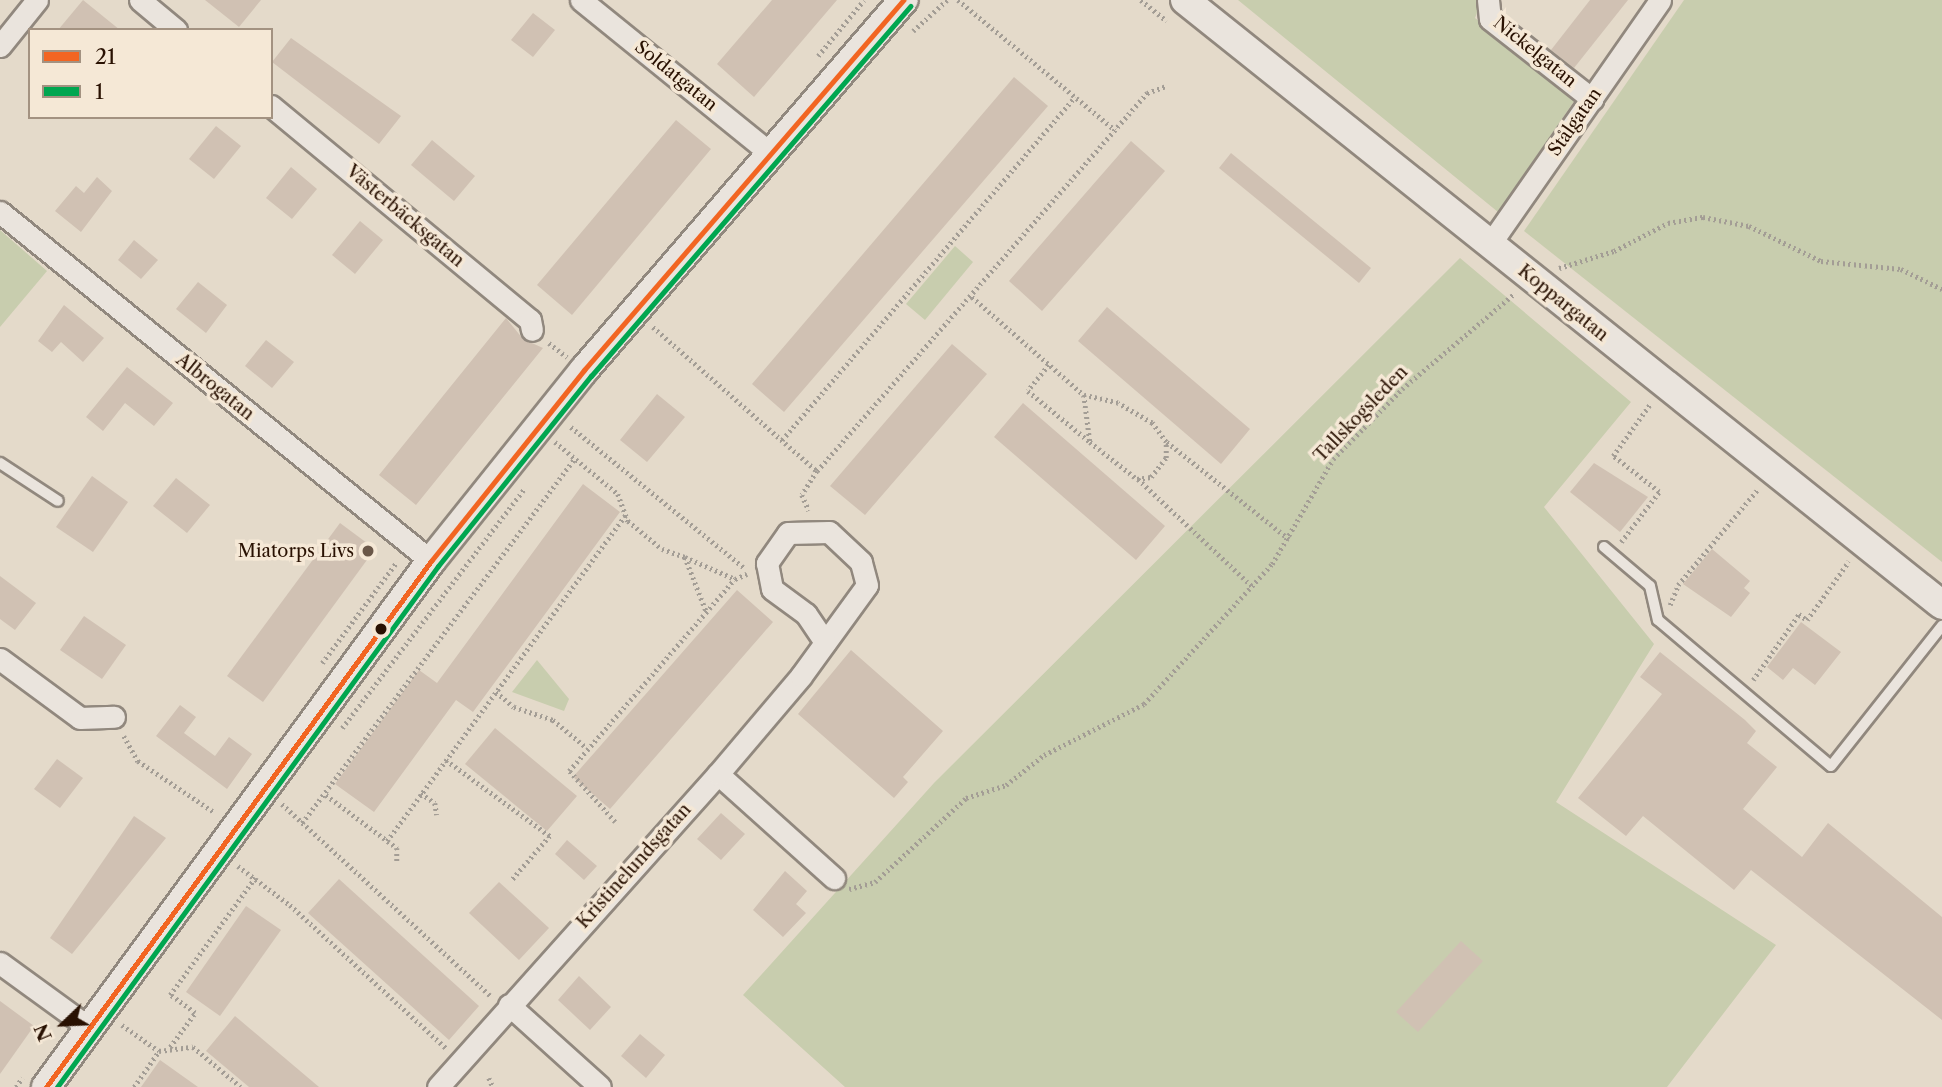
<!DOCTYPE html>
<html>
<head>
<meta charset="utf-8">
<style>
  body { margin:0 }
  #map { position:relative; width:1942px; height:1087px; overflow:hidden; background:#e4daca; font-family:"Libre Caslon Text",serif }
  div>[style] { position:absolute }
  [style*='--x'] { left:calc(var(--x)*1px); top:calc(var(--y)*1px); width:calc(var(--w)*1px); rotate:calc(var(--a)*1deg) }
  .green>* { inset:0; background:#c8cdae }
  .building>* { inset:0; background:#d0c1b3 }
  .path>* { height:4.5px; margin-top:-2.25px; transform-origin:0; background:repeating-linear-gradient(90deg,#a39d95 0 2px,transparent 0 5.5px) }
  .roads { filter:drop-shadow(2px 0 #91887e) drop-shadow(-2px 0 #91887e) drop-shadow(0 2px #91887e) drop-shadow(0 -2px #91887e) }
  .lane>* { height:10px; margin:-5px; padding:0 5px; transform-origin:5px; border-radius:5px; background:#eae4dd }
  .street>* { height:21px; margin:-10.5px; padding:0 10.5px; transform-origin:10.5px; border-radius:10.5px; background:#eae4dd }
  .secondary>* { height:28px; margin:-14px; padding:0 14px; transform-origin:14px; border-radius:14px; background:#eae4dd }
  .bus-1>* { height:5px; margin:-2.5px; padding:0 2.5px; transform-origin:2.5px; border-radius:2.5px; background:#f26522 }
  .bus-2>* { height:5px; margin:-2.5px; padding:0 2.5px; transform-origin:2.5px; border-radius:2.5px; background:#00a650 }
  .dots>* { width:19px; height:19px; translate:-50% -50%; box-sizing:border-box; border:4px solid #f5e8d6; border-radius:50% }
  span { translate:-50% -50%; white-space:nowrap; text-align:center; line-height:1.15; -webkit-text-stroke:7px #f5e8d6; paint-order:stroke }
  .street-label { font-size:18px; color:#291102 }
  .poi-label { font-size:18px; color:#291102 }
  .right { translate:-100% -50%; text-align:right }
  .legend { position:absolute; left:28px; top:28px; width:245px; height:91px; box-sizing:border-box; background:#f5e8d6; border:2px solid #a39281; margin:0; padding:9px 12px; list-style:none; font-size:21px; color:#291102 }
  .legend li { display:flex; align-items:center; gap:14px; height:35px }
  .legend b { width:35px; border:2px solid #a39281 }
  .north { position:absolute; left:28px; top:989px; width:70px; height:70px; -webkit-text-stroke:5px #f5e8d6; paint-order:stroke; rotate:247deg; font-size:19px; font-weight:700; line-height:28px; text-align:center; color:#291102 }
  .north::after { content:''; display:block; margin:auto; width:24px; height:32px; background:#291102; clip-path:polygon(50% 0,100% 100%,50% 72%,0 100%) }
</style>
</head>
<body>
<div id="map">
  <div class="green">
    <div style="clip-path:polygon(1238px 0,1482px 0,1475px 18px,1577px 97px,1498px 212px)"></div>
    <div style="clip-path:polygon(1684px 0,1942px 0,1942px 562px,1524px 231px)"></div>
    <div style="clip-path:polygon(0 230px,47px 271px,0 327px)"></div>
    <div style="clip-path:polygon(955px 246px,973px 262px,925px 320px,906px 304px)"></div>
    <div style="clip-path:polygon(1460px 258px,1631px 402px,1544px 507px,1654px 644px,1556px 802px,1776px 945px,1667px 1087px,845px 1087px,743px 995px,934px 783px)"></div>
    <div style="clip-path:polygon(537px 660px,569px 699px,564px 711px,512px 692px)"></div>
  </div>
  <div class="building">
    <div style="clip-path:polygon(83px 0,120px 30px,58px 30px)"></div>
    <div style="clip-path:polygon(205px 0,261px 0,239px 27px)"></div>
    <div style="clip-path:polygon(772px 0,837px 0,754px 97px,717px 64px)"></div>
    <div style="clip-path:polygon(1590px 0,1628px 0,1574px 68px,1551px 50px)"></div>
    <div style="clip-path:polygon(533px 13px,555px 30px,533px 57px,511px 40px)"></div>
    <div style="clip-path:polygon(291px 38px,401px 116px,379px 144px,272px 62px)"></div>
    <div style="clip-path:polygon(1014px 77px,1048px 106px,784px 412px,752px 384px)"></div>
    <div style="clip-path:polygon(676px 120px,711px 149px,572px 315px,537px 285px)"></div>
    <div style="clip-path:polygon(216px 126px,241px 146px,214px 179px,189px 159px)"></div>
    <div style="clip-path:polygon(432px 140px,475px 176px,454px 201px,411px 165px)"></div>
    <div style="clip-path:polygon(1131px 141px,1165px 171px,1042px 311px,1009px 281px)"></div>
    <div style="clip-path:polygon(1231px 153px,1371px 268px,1359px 283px,1219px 168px)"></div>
    <div style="clip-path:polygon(291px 167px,317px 189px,292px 219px,266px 198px)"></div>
    <div style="clip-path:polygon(97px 177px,112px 191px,81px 232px,55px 211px,76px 186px,84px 193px)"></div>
    <div style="clip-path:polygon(360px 221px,383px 240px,355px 274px,332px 255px)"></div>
    <div style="clip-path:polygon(134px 240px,158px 260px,141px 279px,118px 260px)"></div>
    <div style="clip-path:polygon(198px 282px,227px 305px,206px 333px,176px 309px)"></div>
    <div style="clip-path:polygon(64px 305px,104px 338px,83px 362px,61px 342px,52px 352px,38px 341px)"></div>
    <div style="clip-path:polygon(1107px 307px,1250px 429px,1221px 464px,1078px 341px)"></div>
    <div style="clip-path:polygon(506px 318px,523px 339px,543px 348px,416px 505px,379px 475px)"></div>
    <div style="clip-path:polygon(266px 340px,294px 362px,272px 388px,245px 366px)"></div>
    <div style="clip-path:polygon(952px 344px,987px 374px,865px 515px,830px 486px)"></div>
    <div style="clip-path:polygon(127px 367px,173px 403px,154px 426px,125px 403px,103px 431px,86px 417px)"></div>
    <div style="clip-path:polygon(657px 394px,685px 417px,647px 462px,620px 440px)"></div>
    <div style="clip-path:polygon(1023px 403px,1165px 526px,1136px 560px,994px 437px)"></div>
    <div style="clip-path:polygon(1594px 463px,1648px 497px,1620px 532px,1570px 492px)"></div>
    <div style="clip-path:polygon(92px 476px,128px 502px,93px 552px,56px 527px)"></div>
    <div style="clip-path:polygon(176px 478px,210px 505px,187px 533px,153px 506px)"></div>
    <div style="clip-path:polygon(583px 484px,620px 512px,473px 712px,456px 700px,374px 812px,335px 784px,419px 670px,437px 683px)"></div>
    <div style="clip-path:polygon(340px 523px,375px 549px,263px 702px,227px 676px)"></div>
    <div style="clip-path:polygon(1712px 549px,1750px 581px,1744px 588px,1750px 593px,1731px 617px,1683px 584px)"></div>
    <div style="clip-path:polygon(0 576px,36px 603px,15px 630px,0 619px)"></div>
    <div style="clip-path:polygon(737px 590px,773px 622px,610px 809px,573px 777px)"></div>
    <div style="clip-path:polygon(84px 616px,126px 645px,102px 679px,60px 650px)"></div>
    <div style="clip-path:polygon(1801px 622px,1841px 652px,1815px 685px,1793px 668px,1783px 680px,1767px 667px)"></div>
    <div style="clip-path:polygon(851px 650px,943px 731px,903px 777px,908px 782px,894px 798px,798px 714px)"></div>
    <div style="clip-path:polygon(1660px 652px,1745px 720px,1756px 731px,1747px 743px,1777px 767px,1743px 809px,1802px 857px,1828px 823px,1942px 917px,1942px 1020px,1751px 870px,1734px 890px,1643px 816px,1626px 836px,1578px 798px,1662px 694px,1640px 677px)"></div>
    <div style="clip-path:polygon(180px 705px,196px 717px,184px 733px,215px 756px,229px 737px,252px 754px,227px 789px,156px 736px)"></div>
    <div style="clip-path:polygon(495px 728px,577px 796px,547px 831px,465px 764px)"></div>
    <div style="clip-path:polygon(57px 759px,83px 778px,60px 808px,34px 789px)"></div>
    <div style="clip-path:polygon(721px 813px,745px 834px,721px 860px,697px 839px)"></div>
    <div style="clip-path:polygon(134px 816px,166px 838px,72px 954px,50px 938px)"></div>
    <div style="clip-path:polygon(567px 840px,597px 866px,584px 880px,555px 854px)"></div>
    <div style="clip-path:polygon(785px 871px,807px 891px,796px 904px,806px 913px,783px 937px,753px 910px)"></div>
    <div style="clip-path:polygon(339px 879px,479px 1006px,449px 1040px,308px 913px)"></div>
    <div style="clip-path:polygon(499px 882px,549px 928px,519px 960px,469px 913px)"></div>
    <div style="clip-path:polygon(246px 906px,281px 930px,220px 1016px,186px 992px)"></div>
    <div style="clip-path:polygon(1461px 941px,1483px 961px,1418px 1032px,1396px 1012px)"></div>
    <div style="clip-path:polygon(579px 976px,611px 1007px,590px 1030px,558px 1000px)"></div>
    <div style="clip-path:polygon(0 1001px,34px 1026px,0 1074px)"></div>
    <div style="clip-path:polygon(235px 1016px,319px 1087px,249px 1087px,206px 1051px)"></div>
    <div style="clip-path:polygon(640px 1034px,665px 1055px,646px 1078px,621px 1056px)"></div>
    <div style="clip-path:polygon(160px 1060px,198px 1087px,141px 1087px)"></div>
  </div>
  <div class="path">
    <div style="--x:958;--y:0;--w:204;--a:39.6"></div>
    <div style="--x:1141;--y:0;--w:33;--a:39"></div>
    <div style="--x:913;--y:31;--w:46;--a:-42.4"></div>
    <div style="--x:818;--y:56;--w:72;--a:-50.6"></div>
    <div style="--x:1559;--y:268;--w:58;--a:-17.2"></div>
    <div style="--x:1614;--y:251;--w:61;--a:-27.4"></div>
    <div style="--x:1668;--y:223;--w:36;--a:-10"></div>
    <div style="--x:1703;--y:217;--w:47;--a:11.1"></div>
    <div style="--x:1749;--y:226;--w:80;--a:25.9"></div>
    <div style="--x:1821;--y:261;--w:80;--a:5.7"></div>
    <div style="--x:1901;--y:269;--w:46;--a:26"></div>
    <div style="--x:972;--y:297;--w:149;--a:41.2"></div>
    <div style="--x:1084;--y:395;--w:47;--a:82.7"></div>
    <div style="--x:1090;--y:442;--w:60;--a:38.2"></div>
    <div style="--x:1137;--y:479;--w:14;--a:-8"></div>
    <div style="--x:1151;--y:477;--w:24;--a:-52"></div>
    <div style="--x:1166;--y:458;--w:16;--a:-90"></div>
    <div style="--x:1166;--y:442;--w:24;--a:-126"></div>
    <div style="--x:1152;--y:423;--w:39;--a:-150"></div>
    <div style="--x:1118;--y:403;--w:35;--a:-167"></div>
    <div style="--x:653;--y:327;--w:218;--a:41.3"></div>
    <div style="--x:817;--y:471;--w:28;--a:122"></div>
    <div style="--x:802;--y:495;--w:17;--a:66"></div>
    <div style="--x:549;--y:343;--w:23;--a:38"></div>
    <div style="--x:1049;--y:365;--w:33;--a:129"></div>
    <div style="--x:1028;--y:391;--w:80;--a:39.4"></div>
    <div style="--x:571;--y:427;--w:225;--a:39.1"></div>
    <div style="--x:782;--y:440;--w:451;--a:-49.5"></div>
    <div style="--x:555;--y:442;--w:82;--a:39.5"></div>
    <div style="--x:618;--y:494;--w:29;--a:70"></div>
    <div style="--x:628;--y:521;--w:44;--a:39.5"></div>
    <div style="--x:662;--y:549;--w:24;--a:19"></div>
    <div style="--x:685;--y:557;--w:60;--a:68.6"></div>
    <div style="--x:1167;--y:442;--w:156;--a:38.5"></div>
    <div style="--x:817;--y:471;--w:502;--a:-48.88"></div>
    <div style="--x:1147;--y:93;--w:20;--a:-20"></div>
    <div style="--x:1138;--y:479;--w:156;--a:43.2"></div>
    <div style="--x:1621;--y:542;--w:63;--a:-52.8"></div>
    <div style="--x:1659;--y:492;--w:58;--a:-142"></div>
    <div style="--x:1613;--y:456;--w:65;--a:-54.4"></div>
    <div style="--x:685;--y:557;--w:55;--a:23.7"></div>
    <div style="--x:735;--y:579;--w:13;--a:-23"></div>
    <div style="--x:1670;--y:605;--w:22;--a:-68"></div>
    <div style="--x:1678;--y:585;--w:125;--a:-50.2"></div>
    <div style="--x:322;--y:663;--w:124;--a:-53.5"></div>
    <div style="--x:1753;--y:680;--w:80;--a:-55.1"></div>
    <div style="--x:1799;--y:614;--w:10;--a:37"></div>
    <div style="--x:1807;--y:620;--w:72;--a:-54.6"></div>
    <div style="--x:496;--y:692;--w:23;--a:40"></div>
    <div style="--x:514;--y:707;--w:41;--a:18.4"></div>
    <div style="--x:553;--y:720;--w:44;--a:39.5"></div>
    <div style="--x:342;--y:728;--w:302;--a:-52.7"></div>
    <div style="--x:124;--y:736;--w:29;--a:61"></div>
    <div style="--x:138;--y:761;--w:92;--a:33.9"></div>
    <div style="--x:446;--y:760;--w:129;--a:36.2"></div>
    <div style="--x:550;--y:836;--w:58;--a:130.8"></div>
    <div style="--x:421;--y:793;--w:17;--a:36"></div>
    <div style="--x:435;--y:803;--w:12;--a:81"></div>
    <div style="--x:326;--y:795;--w:89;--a:36.7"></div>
    <div style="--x:397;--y:848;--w:16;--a:90"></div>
    <div style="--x:282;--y:804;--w:285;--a:42.6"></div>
    <div style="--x:615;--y:822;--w:69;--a:-132"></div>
    <div style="--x:569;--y:771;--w:254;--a:-49.2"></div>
    <div style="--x:302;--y:823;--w:454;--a:-53.2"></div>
    <div style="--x:387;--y:841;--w:405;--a:-53.8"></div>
    <div style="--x:238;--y:866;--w:65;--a:36.9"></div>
    <div style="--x:290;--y:905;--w:213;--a:42.5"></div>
    <div style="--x:849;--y:889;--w:27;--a:-15"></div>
    <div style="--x:875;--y:882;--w:124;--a:-42.7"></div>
    <div style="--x:966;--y:798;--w:42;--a:-18"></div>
    <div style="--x:1006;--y:785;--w:48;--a:-38.3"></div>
    <div style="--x:1044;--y:755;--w:112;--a:-27"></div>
    <div style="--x:1144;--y:704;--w:190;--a:-47.6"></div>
    <div style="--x:1272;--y:564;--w:121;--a:-59.8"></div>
    <div style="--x:1333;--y:459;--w:98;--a:-45.4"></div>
    <div style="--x:1402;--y:389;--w:148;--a:-40.3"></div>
    <div style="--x:122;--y:1025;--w:45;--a:35.1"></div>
    <div style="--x:159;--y:1051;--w:34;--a:-7"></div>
    <div style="--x:193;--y:1047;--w:62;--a:39.8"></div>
    <div style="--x:170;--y:1047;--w:42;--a:-53.7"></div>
    <div style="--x:195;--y:1013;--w:31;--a:-144"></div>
    <div style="--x:170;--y:995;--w:145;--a:-54"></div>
    <div style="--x:489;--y:1078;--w:10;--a:66"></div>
    <div style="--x:16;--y:1087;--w:11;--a:-56"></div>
    <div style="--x:134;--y:1087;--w:44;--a:-55.2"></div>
  </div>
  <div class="roads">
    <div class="lane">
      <div style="--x:0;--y:463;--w:69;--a:33.2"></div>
      <div style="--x:1604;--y:547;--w:60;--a:40.3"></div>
      <div style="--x:1650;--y:586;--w:35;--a:77"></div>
      <div style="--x:1658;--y:620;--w:226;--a:40.2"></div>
      <div style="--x:1831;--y:766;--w:179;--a:-51.6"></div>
    </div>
    <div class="street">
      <div style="--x:140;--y:0;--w:47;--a:39.8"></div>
      <div style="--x:581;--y:0;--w:243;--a:39"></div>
      <div style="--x:1488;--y:0;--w:19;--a:84"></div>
      <div style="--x:1490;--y:19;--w:130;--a:38.1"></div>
      <div style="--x:0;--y:46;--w:59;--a:-51.2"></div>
      <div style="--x:271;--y:106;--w:336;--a:39.6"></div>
      <div style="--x:530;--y:320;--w:10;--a:79"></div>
      <div style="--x:0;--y:212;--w:555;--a:39"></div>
      <div style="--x:1490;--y:244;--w:297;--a:-55.1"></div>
      <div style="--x:0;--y:659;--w:99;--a:36.4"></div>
      <div style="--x:80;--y:718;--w:34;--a:-2"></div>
      <div style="--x:718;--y:774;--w:156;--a:41.9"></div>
      <div style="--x:0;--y:963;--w:109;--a:36"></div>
      <div style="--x:509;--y:1005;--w:122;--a:42"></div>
      <div style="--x:438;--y:1087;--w:420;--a:-48.2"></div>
      <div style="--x:718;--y:774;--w:128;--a:-49.7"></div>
      <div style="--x:801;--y:676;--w:112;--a:-54"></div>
      <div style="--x:867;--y:585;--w:24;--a:-105"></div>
      <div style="--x:861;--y:562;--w:44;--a:-136.8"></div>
      <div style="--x:829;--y:532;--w:41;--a:178.6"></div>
      <div style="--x:788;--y:533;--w:37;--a:125"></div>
      <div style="--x:767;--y:563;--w:26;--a:79"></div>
      <div style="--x:772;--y:589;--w:42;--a:36.3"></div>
      <div style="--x:806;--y:614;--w:34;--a:56"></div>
    </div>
    <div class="secondary">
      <div style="--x:1185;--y:0;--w:969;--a:38.63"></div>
      <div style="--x:46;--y:1087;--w:652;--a:-53.8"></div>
      <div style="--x:431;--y:561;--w:245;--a:-51.3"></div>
      <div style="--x:584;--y:370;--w:489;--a:-49.2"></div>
    </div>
  </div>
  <div class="bus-1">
    <div style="--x:46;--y:1087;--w:652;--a:-53.8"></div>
    <div style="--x:431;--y:561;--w:245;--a:-51.3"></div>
    <div style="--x:584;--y:370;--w:489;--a:-49.2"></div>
  </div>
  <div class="bus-2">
    <div style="--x:57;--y:1087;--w:645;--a:-53.82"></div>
    <div style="--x:438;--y:566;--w:244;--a:-51.2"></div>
    <div style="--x:591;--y:376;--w:489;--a:-49.2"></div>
  </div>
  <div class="dots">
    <div style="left:368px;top:551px;background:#6a5748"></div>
    <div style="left:381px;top:629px;background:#291102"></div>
  </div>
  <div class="street-label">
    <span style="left:1535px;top:52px;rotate:39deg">Nickelgatan</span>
    <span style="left:676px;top:76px;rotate:39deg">Soldatgatan</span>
    <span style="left:1575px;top:122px;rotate:-55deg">Stålgatan</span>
    <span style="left:405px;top:216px;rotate:40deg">Västerbäcksgatan</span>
    <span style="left:1563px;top:303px;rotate:39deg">Koppargatan</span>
    <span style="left:215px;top:387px;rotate:39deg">Albrogatan</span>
    <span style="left:1361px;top:414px;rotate:-46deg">Tallskogsleden</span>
    <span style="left:634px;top:866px;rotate:-48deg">Kristinelundsgatan</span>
  </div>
  <div class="poi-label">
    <span class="right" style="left:354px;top:551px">Miatorps Livs</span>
  </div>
  <ul class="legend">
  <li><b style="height:9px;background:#f26522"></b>21</li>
  <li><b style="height:9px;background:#00a650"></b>1</li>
  </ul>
  <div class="north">N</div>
</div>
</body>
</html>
